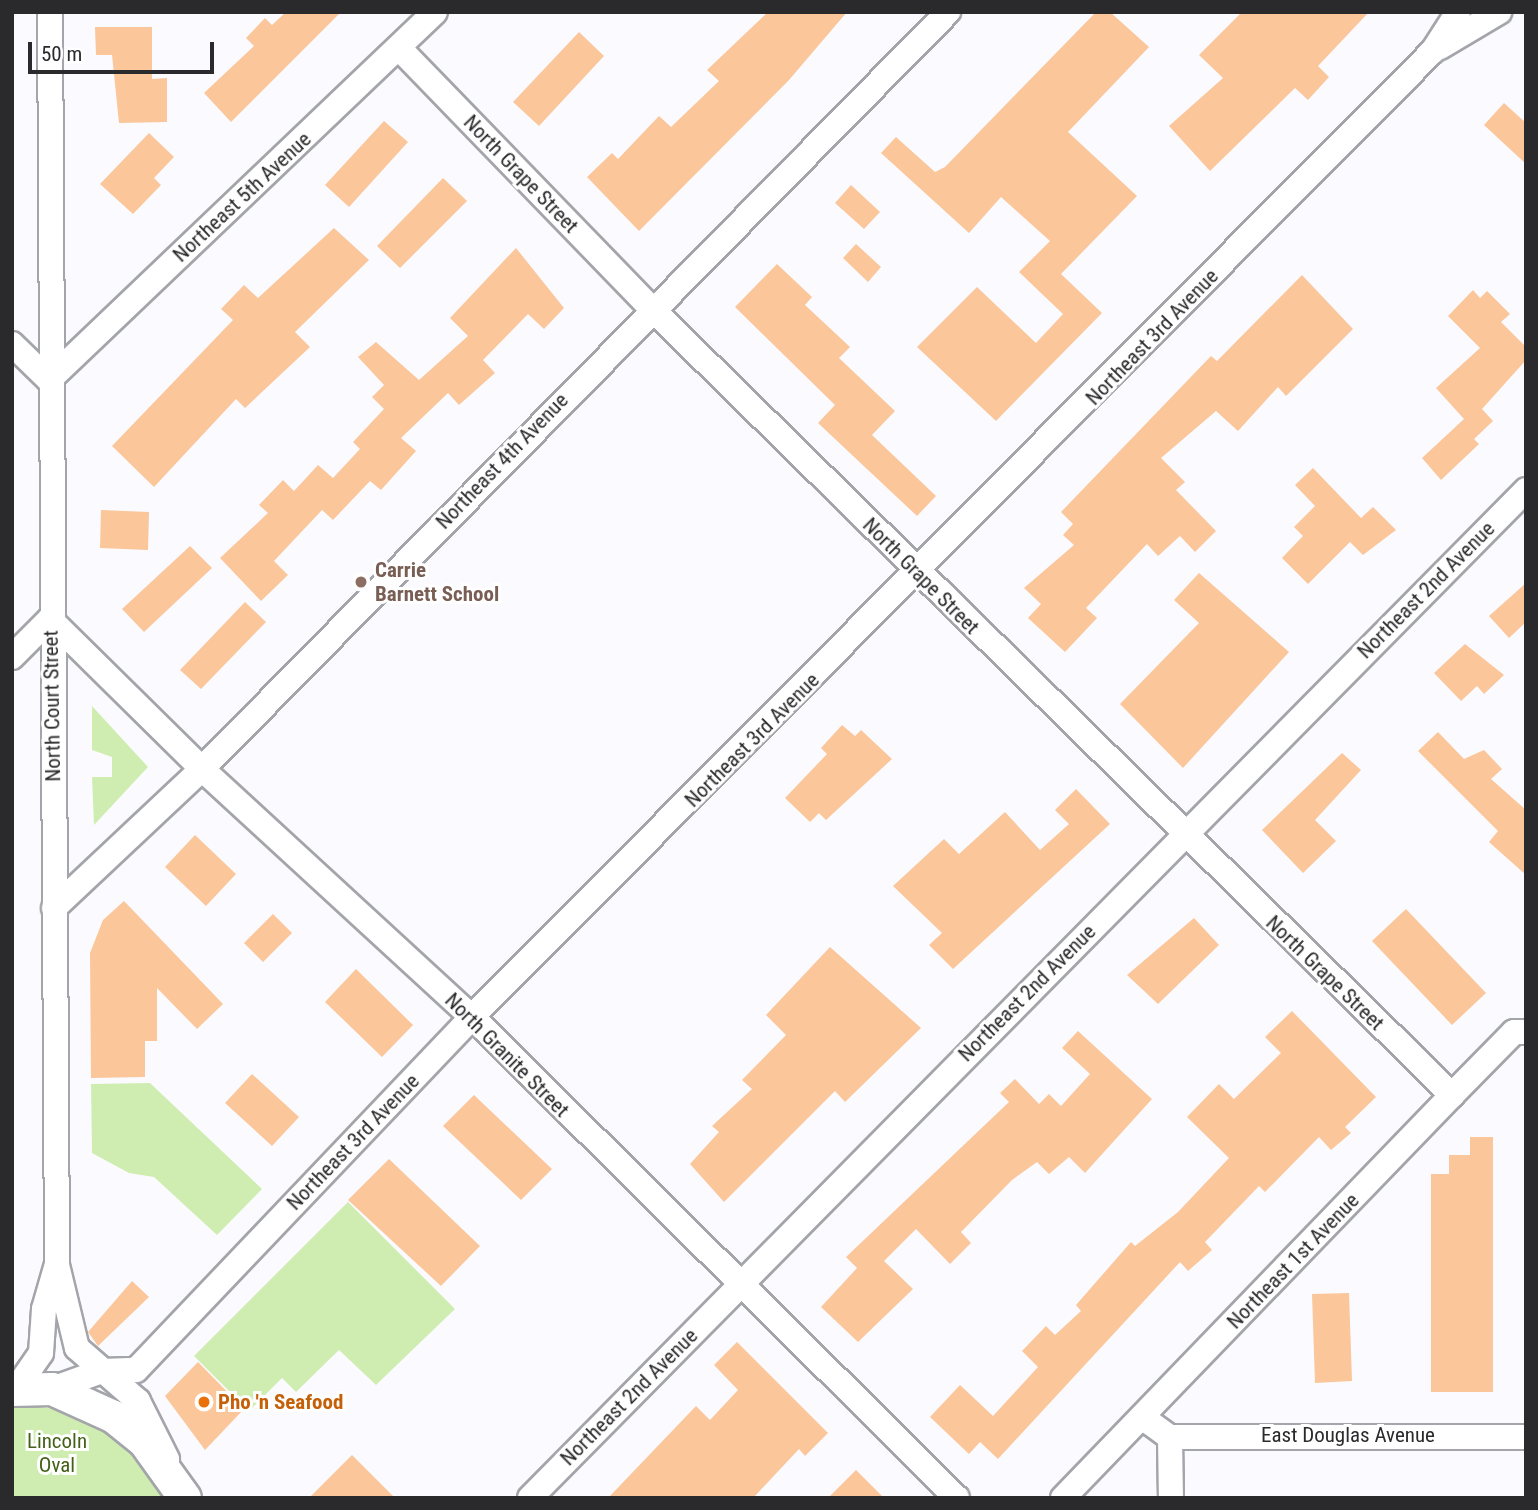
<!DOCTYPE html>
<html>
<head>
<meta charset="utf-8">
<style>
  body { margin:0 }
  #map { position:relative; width:1538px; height:1510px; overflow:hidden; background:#fbfbff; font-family:"Roboto Condensed",sans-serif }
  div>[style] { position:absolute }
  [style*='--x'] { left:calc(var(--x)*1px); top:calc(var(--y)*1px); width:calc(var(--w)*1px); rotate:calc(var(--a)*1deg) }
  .green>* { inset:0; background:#cfedb0 }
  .building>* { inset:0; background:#fac69a }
  .roads { filter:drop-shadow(2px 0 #a3a5aa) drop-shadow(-2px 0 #a3a5aa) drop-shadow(0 2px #a3a5aa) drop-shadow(0 -2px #a3a5aa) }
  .minor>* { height:24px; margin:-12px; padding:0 12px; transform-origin:12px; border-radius:12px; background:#fff }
  .major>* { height:32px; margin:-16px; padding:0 16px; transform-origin:16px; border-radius:16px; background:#fff }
  .dots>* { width:19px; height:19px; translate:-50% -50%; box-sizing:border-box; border:4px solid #fff; border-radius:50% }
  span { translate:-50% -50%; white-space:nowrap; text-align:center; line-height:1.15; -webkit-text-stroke:6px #fff; paint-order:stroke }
  .street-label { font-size:21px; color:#2a2a2c }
  .education-label { font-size:21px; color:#785e54; font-weight:700 }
  .left { translate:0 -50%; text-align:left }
  .food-label { font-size:21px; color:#c56008; font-weight:700 }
  .park-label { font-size:21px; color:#446217 }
  .frame { position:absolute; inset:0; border:14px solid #2a2a2c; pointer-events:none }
  .scale { position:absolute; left:28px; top:42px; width:186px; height:32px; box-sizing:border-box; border:4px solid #2a2a2c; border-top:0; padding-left:9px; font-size:21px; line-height:24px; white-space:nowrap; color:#2a2a2c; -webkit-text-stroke:5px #fff; paint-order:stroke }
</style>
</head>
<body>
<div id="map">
  <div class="green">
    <div style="clip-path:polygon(92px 706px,148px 767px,94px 825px,92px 777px,112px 777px,112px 757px,92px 750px)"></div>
    <div style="clip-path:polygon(150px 1083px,262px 1189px,217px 1235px,154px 1177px,129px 1173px,92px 1153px,91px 1084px)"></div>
    <div style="clip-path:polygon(348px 1202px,455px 1309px,376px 1385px,339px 1350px,296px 1392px,282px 1378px,249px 1411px,194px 1356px)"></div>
    <div style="clip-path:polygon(25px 1404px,79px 1413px,122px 1439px,163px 1498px,12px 1498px,12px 1407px)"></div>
  </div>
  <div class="building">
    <div style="clip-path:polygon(286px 12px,341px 12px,231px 122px,204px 93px,254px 46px,246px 38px,265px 18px,272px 25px)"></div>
    <div style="clip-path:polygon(768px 12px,847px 12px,789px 80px,639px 231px,587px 177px,612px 153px,618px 159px,659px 116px,671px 127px,719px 81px,707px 70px)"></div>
    <div style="clip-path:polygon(1096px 12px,1110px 12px,1149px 47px,1068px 132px,1137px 196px,1061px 274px,1102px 313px,996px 421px,917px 347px,977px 287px,1036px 343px,1063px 314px,1019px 272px,1050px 241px,1001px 197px,969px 233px,881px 153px,896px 137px,935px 172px,945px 167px)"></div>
    <div style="clip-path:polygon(1242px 12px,1369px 12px,1318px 66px,1329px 77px,1308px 100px,1295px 88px,1210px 171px,1169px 126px,1223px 78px,1199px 55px)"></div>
    <div style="clip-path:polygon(95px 27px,152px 27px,152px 79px,167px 78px,167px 122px,119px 123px,112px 55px,96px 55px)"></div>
    <div style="clip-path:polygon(579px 32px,604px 56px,539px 126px,513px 102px)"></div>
    <div style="clip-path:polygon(1504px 103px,1526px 123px,1526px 164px,1484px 125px)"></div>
    <div style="clip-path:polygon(384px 121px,408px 142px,349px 207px,325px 185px)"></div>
    <div style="clip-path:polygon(149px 133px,174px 157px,154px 178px,161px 185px,133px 214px,100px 184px)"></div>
    <div style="clip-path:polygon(443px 178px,467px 201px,400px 268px,377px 246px)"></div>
    <div style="clip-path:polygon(851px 185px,880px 212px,864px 229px,835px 203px)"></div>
    <div style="clip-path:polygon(334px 228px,369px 260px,295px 332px,310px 347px,245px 408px,236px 399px,154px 487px,112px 446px,233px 320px,221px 309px,244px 285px,258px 298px)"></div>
    <div style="clip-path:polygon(856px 244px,881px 267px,868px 282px,843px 258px)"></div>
    <div style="clip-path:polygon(516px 248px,564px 308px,544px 329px,528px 314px,483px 360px,495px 373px,459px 405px,448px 393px,401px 438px,416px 451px,381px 490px,370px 481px,333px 520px,322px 510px,274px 561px,288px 575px,261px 601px,220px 558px,268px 513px,259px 505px,283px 480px,294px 491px,318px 465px,333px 478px,360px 449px,353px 442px,384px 409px,372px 397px,384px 385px,358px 357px,376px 342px,419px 380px,468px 336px,450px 318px)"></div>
    <div style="clip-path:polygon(777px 264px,812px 297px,805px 305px,850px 347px,839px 358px,895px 411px,872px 435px,936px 496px,917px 516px,818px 423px,835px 405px,735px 307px)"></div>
    <div style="clip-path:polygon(1302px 275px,1353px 329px,1286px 396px,1278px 387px,1238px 431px,1216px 411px,1161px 458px,1185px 482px,1176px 490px,1216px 531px,1195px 552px,1180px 536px,1158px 556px,1147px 544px,1086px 608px,1097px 618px,1065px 652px,1028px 618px,1041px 604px,1024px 588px,1074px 545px,1063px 535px,1073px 524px,1061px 512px,1211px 356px,1217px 361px)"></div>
    <div style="clip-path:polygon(1473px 290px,1480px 298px,1487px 291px,1510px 314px,1501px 322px,1526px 347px,1526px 360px,1482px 409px,1493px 421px,1474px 439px,1479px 444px,1441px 480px,1422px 458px,1464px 419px,1436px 388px,1480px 348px,1448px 316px)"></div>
    <div style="clip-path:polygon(1313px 468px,1361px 518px,1373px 507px,1396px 530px,1363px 555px,1350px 542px,1308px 584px,1282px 558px,1303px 536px,1294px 527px,1315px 506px,1295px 485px)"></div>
    <div style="clip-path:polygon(101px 510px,149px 512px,148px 550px,100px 548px)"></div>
    <div style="clip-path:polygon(190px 546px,212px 568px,144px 632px,122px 609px)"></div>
    <div style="clip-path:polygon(1199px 573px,1289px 652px,1183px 768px,1120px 704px,1199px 623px,1174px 600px)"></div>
    <div style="clip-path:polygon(1526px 583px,1526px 622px,1509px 638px,1489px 616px)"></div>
    <div style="clip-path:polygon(245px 602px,266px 622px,201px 689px,180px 670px)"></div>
    <div style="clip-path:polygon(1465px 644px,1504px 675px,1484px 694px,1477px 686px,1461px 701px,1434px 673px)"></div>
    <div style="clip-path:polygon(842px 725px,855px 736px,861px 730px,892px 759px,826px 820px,819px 813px,810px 822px,785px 798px,827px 754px,821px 748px)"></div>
    <div style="clip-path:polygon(1438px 732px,1464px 759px,1484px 750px,1502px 769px,1491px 779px,1526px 810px,1526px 875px,1489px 842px,1498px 831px,1418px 751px)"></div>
    <div style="clip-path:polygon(1342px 753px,1361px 770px,1315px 820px,1336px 841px,1303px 873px,1262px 830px)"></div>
    <div style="clip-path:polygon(1076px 789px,1110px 824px,953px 969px,929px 945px,942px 933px,893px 886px,944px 839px,959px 854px,1005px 812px,1040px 850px,1069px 824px,1055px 810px)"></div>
    <div style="clip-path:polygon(195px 835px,236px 874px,206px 906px,165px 867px)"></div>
    <div style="clip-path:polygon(124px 901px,223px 1004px,197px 1029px,157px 988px,157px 1041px,145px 1041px,145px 1077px,91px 1078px,90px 953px,103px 920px)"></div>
    <div style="clip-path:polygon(1406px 909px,1486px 993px,1452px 1025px,1372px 941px)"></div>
    <div style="clip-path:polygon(273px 914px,292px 933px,263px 962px,244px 943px)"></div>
    <div style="clip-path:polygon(1194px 918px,1219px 945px,1158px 1004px,1127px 975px)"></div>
    <div style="clip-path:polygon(830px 947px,921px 1028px,845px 1102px,835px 1091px,724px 1202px,690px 1164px,719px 1132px,712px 1126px,752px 1089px,742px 1080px,786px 1035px,766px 1015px)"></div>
    <div style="clip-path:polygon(356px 969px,413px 1025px,382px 1057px,325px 1002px)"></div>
    <div style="clip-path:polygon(1292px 1011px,1376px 1097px,1345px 1127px,1351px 1133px,1331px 1150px,1319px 1137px,1265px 1192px,1259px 1186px,1205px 1242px,1212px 1250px,1188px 1271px,1180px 1262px,998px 1459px,980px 1442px,969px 1454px,930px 1417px,960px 1385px,993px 1416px,1038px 1367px,1022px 1351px,1046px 1326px,1055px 1335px,1081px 1311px,1076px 1305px,1131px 1242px,1135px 1246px,1178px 1212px,1229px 1158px,1187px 1117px,1219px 1084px,1234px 1099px,1281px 1053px,1265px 1037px)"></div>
    <div style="clip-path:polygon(1078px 1031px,1152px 1099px,1085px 1173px,1069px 1157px,1049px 1174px,1037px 1162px,1012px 1180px,961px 1232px,971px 1243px,950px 1264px,916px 1229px,884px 1261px,913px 1289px,858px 1342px,821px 1307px,857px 1268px,846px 1257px,1009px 1102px,1000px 1093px,1015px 1079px,1039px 1104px,1049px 1094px,1061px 1106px,1090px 1074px,1062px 1048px)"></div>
    <div style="clip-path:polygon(252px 1074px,299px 1117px,272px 1146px,225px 1103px)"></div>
    <div style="clip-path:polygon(474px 1095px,552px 1169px,521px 1200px,443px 1126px)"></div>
    <div style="clip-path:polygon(1470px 1137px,1493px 1137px,1493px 1392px,1431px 1392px,1431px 1174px,1449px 1174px,1449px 1155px,1470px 1155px)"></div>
    <div style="clip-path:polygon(389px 1159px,480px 1246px,441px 1286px,348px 1200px)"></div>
    <div style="clip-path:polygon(132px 1281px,149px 1297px,98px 1346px,88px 1332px)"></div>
    <div style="clip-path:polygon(1349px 1293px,1352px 1381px,1315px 1383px,1312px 1294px)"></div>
    <div style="clip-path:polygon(737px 1342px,828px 1433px,805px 1456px,799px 1449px,753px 1498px,608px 1498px,696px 1406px,710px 1420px,738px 1390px,714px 1365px)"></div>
    <div style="clip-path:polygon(198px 1362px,244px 1409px,205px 1450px,165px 1396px)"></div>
    <div style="clip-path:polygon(352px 1455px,395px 1498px,309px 1498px)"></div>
    <div style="clip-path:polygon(856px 1470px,884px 1498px,828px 1498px)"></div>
  </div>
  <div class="roads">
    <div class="minor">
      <div style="--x:1440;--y:47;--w:69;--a:-30.7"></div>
      <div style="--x:399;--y:48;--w:362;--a:45.9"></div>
      <div style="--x:651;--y:308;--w:1123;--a:44.49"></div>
      <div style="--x:12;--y:344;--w:52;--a:44.2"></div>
      <div style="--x:49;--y:380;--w:533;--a:-43.63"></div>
      <div style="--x:12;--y:657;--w:54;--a:-45"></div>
      <div style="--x:50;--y:619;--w:214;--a:44.6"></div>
      <div style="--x:202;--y:769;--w:367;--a:42.6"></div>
      <div style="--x:472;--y:1017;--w:683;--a:44.76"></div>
      <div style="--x:54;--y:908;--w:203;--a:-43.2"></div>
      <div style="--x:202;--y:769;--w:1063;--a:-45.42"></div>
      <div style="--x:57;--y:1265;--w:85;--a:76.5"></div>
      <div style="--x:77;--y:1348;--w:81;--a:41"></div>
      <div style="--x:138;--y:1401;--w:65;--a:63.4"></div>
      <div style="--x:16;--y:1389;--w:44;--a:-55.2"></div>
      <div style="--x:41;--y:1353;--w:44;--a:-86.1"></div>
      <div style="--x:44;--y:1309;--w:47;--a:-73.9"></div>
      <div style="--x:57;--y:1264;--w:1252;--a:-90.32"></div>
      <div style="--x:52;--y:1389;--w:53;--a:-19.8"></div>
      <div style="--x:102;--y:1371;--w:34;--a:-2"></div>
      <div style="--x:136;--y:1370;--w:487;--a:-46.4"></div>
      <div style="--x:472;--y:1017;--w:1363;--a:-45.15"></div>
      <div style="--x:1433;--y:51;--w:46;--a:-57.3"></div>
      <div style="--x:1142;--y:1417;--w:34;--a:36"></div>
      <div style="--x:1170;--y:1437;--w:61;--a:89.1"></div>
      <div style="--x:1170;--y:1437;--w:356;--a:0"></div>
      <div style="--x:530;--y:1498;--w:1417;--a:-45.34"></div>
      <div style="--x:1063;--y:1498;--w:560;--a:-46.01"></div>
      <div style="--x:1452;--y:1095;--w:88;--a:-45.5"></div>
      <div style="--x:1514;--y:1032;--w:12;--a:0"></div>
    </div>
    <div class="major">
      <div style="--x:12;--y:1390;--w:40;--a:-1.4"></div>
      <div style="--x:52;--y:1389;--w:68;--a:24.3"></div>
      <div style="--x:114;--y:1417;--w:38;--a:39"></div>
      <div style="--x:144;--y:1441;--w:70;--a:54.3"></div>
    </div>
  </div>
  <div class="dots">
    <div style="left:361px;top:582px;background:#8d6e63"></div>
    <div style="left:204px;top:1402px;background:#e8710a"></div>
  </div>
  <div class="street-label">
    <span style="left:521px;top:174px;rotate:46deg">North Grape Street</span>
    <span style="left:242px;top:197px;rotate:-43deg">Northeast 5th Avenue</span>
    <span style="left:1152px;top:337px;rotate:-46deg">Northeast 3rd Avenue</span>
    <span style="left:502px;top:461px;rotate:-46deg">Northeast 4th Avenue</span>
    <span style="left:921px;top:576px;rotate:45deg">North Grape Street</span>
    <span style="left:1426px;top:590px;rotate:-45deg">Northeast 2nd Avenue</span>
    <span style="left:52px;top:706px;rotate:-91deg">North Court Street</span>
    <span style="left:752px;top:740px;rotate:-45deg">Northeast 3rd Avenue</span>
    <span style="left:1325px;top:973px;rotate:44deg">North Grape Street</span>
    <span style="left:1027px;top:993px;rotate:-45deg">Northeast 2nd Avenue</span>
    <span style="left:507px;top:1055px;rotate:45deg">North Granite Street</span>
    <span style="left:353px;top:1142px;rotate:-46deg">Northeast 3rd Avenue</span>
    <span style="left:1293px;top:1261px;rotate:-46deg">Northeast 1st Avenue</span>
    <span style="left:629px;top:1397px;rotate:-45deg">Northeast 2nd Avenue</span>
    <span style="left:1348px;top:1435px">East Douglas Avenue</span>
  </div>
  <div class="education-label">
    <span class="left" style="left:375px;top:582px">Carrie<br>Barnett School</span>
  </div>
  <div class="food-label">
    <span class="left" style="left:218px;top:1402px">Pho 'n Seafood</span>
  </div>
  <div class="park-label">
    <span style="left:57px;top:1453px">Lincoln<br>Oval</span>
  </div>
  <div class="frame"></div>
  <div class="scale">50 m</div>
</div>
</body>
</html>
